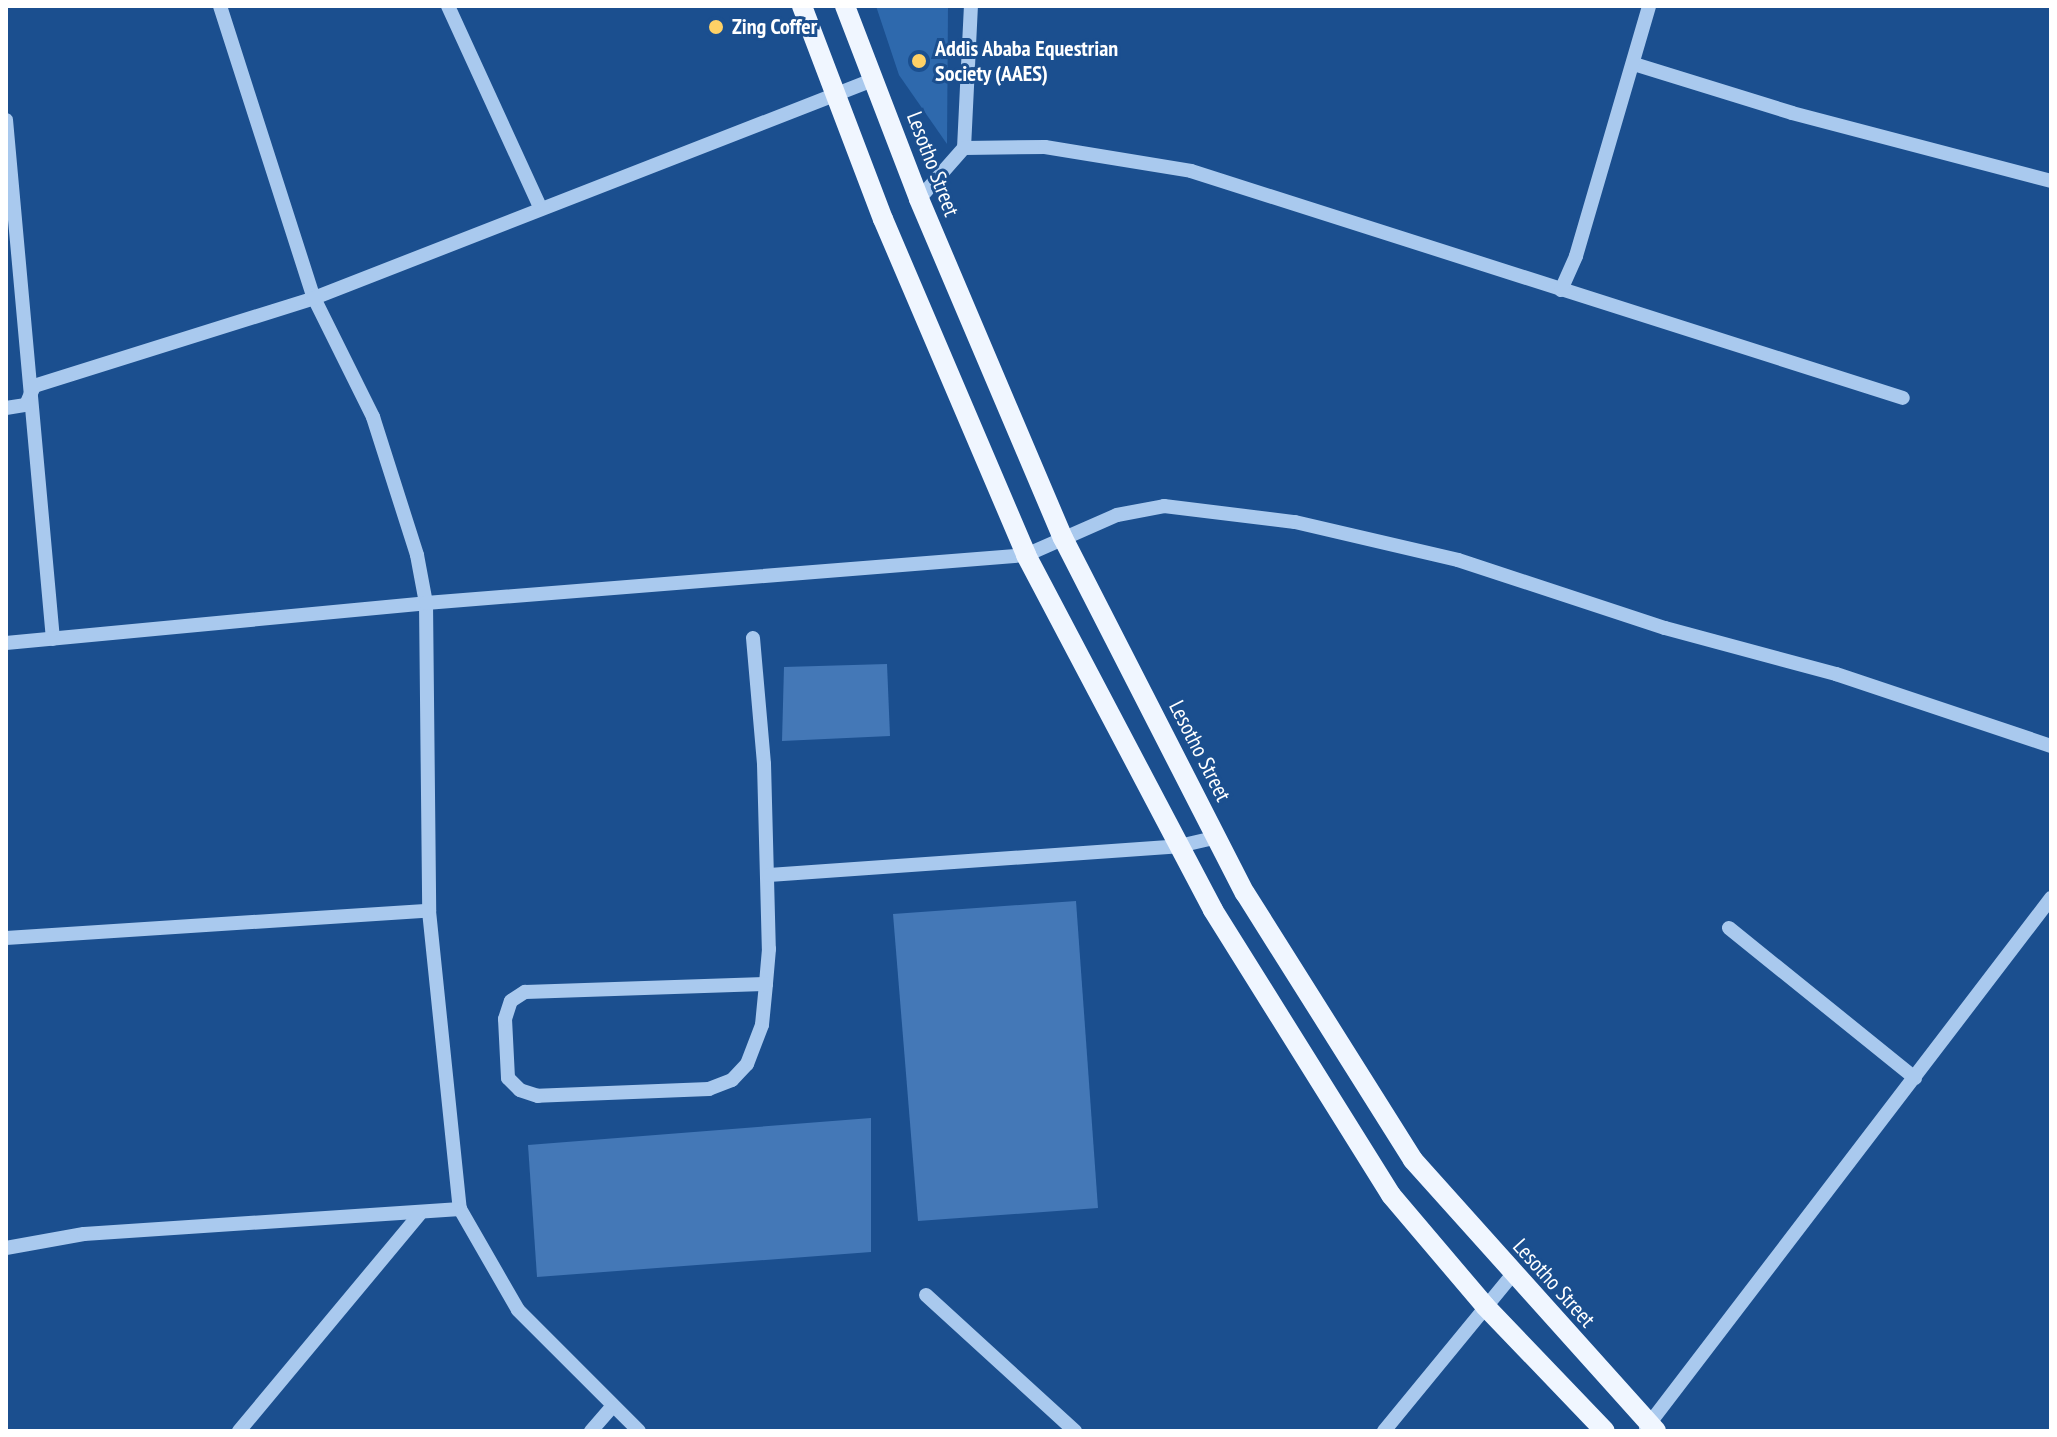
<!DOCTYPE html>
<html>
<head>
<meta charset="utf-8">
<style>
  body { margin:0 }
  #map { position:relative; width:2057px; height:1437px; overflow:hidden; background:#1b4f8f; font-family:"PT Sans Narrow",sans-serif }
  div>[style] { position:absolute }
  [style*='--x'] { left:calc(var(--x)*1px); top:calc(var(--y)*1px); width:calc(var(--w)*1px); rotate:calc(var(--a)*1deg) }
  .green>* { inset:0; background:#2e69ad }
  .building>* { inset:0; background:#4478b7 }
  .minor>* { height:14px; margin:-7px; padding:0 7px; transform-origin:7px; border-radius:7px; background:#a9c9ee }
  .major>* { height:20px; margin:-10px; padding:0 10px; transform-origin:10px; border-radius:10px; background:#f0f6ff }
  .dots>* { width:22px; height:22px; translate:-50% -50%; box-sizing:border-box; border:4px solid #1b4f8f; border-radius:50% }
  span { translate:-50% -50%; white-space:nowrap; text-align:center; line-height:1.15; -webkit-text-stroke:6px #1b4f8f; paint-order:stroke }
  .poi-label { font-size:22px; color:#fff; font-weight:700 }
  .left { translate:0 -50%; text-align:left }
  .street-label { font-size:22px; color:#fff }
  .frame { position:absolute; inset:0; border:8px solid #fff; pointer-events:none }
</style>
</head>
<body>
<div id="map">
  <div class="green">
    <div style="clip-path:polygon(876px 6px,948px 6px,947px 144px,899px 75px)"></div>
  </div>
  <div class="building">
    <div style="clip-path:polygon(887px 664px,890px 736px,782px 741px,784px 667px)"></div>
    <div style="clip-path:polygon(1076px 901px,1098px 1208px,918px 1221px,893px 914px)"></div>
    <div style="clip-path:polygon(871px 1118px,871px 1252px,537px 1277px,528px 1145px)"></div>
  </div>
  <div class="minor">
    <div style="--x:220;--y:6;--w:307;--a:72.2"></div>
    <div style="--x:314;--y:298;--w:133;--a:63.6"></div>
    <div style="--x:373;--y:417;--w:145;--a:72.3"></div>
    <div style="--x:417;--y:555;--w:49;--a:79.4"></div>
    <div style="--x:426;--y:603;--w:308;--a:89.4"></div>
    <div style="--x:429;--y:911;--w:300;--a:84.1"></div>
    <div style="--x:460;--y:1209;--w:116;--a:60.1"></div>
    <div style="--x:518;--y:1310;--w:171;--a:45"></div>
    <div style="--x:448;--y:6;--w:223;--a:65.4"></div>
    <div style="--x:1634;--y:64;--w:165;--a:17.2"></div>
    <div style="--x:1792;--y:113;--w:268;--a:14.7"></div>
    <div style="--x:6;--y:120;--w:521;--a:84.83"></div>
    <div style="--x:964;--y:148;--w:142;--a:-87.2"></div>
    <div style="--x:919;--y:199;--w:68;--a:-48.6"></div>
    <div style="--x:964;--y:148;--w:81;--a:-0.7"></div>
    <div style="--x:1045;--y:147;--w:148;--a:9.3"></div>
    <div style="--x:1191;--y:171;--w:747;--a:17.68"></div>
    <div style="--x:1561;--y:290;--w:37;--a:-66"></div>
    <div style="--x:1576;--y:256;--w:260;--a:-73.7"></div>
    <div style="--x:6;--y:408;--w:20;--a:-9"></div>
    <div style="--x:26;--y:405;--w:21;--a:-67"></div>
    <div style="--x:34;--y:386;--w:294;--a:-17.4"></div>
    <div style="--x:314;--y:298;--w:602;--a:-21.32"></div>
    <div style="--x:753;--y:638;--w:126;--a:85"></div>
    <div style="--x:764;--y:764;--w:185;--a:88.5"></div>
    <div style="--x:769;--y:949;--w:35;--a:95"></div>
    <div style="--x:766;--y:984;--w:41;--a:95.6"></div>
    <div style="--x:762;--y:1025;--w:42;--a:111"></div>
    <div style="--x:747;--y:1064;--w:22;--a:133"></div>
    <div style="--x:732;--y:1080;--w:25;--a:159"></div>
    <div style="--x:709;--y:1089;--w:171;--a:177.7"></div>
    <div style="--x:538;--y:1096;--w:19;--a:-162"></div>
    <div style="--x:520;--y:1090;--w:17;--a:-135"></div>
    <div style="--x:508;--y:1078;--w:59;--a:-92.9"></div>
    <div style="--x:505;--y:1019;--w:19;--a:-72"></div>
    <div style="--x:511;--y:1001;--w:17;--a:-33"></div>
    <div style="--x:525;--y:992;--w:241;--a:-1.9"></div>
    <div style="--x:6;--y:643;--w:422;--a:-5.4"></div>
    <div style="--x:426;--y:603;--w:602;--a:-4.57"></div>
    <div style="--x:1026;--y:555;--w:99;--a:-23.7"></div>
    <div style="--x:1117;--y:515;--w:48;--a:-10.8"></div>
    <div style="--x:1164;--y:506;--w:132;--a:7"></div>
    <div style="--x:1295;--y:522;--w:167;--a:13.1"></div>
    <div style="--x:1458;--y:560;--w:218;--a:18.2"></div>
    <div style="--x:1665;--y:628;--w:177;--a:15.1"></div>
    <div style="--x:1836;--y:674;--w:227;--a:18.5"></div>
    <div style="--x:769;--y:875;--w:411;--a:-4"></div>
    <div style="--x:1179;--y:846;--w:39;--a:-13"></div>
    <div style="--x:1729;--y:928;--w:239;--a:38.9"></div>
    <div style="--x:6;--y:938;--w:424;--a:-3.7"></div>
    <div style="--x:6;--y:1248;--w:79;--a:-10.2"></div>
    <div style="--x:84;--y:1234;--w:377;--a:-3.8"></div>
    <div style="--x:926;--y:1295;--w:202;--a:42.4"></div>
    <div style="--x:1646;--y:1428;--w:667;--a:-52.61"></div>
    <div style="--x:239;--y:1431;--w:281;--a:-50.2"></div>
    <div style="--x:591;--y:1431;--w:30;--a:-49"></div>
    <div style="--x:1384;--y:1431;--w:203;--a:-50.6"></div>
  </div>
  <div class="major">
    <div style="--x:802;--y:6;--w:228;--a:69.2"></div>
    <div style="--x:883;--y:219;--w:365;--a:66.9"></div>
    <div style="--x:1026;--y:555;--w:401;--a:62.2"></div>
    <div style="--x:1213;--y:910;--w:336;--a:58"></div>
    <div style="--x:1391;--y:1195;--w:145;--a:49.7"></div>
    <div style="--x:1485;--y:1306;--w:173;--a:46.2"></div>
    <div style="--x:845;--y:6;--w:207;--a:69"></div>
    <div style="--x:919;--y:199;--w:368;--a:67"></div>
    <div style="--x:1063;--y:538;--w:399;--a:62.9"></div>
    <div style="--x:1245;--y:893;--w:315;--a:57.8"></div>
    <div style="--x:1413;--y:1160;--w:364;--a:48.1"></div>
  </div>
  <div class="dots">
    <div style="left:716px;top:27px;background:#ffd166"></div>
    <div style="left:919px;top:61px;background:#ffd166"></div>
  </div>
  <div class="poi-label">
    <span class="left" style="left:732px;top:27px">Zing Coffer</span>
    <span class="left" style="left:935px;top:61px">Addis Ababa Equestrian<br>Society (AAES)</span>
  </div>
  <div class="street-label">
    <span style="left:933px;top:164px;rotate:69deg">Lesotho Street</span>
    <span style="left:1200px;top:751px;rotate:63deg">Lesotho Street</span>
    <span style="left:1554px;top:1283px;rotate:48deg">Lesotho Street</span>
  </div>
  <div class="frame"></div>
</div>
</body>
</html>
